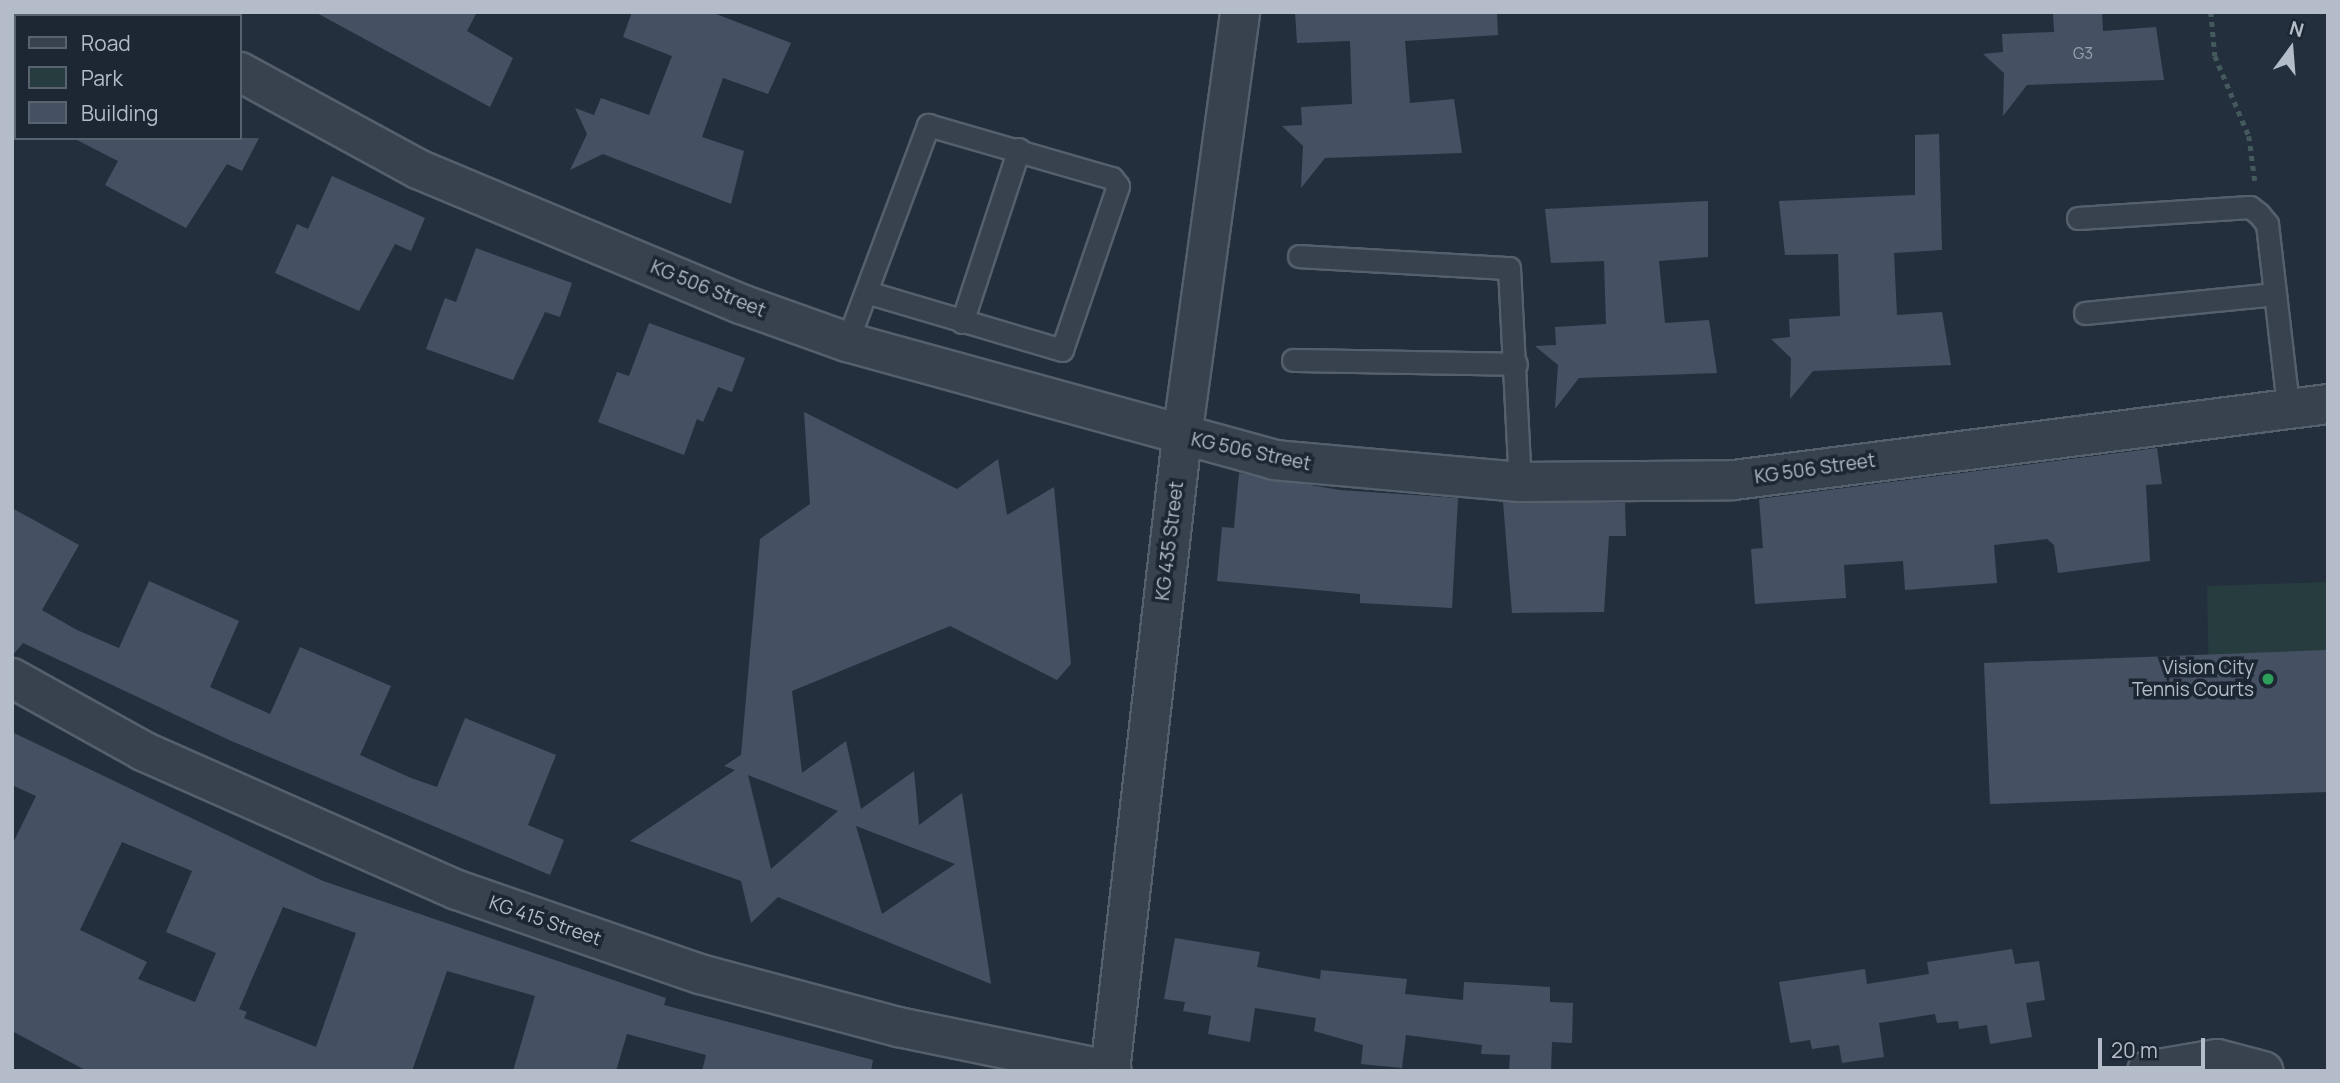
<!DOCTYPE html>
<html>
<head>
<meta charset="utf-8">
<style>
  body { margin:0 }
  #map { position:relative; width:2340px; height:1083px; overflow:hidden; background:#242f3e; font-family:Manrope,sans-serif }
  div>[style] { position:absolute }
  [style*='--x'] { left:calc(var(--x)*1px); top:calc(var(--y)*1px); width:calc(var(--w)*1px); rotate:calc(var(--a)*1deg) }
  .green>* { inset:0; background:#263c3f }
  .building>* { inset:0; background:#455162 }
  .path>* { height:4.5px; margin-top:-2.25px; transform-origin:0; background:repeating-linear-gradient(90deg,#44595c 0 5px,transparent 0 10px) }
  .roads { filter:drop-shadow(2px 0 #565f6c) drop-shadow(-2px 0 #565f6c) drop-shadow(0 2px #565f6c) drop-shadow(0 -2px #565f6c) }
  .service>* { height:21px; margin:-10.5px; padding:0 10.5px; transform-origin:10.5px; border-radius:10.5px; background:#38414e }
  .minor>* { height:38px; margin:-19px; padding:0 19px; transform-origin:19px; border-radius:19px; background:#38414e }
  .dots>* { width:19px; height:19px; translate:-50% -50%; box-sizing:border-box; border:4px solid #1d2633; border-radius:50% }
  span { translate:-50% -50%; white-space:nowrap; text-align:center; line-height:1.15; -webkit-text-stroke:7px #1d2633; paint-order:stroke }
  .number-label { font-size:16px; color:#98a1af }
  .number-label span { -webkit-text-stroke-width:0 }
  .street-label { font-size:19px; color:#b4bcc9 }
  .poi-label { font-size:19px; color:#b4bcc9 }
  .right { translate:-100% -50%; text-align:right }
  .frame { position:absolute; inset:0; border:14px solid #b4bcc9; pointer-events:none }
  .legend { position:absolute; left:14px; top:14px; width:228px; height:126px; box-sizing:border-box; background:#1d2633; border:2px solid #59626f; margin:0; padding:9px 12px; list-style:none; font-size:21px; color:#b4bcc9 }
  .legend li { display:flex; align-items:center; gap:14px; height:35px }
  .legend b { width:35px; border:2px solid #59626f }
  .north { position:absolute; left:2256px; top:14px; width:70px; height:70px; -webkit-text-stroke:5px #1d2633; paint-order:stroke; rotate:16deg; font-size:19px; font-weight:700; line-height:28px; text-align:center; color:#b4bcc9 }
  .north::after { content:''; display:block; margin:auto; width:24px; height:32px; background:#b4bcc9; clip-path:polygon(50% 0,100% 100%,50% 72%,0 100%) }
  .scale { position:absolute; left:2098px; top:1038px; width:107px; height:32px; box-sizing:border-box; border:4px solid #b4bcc9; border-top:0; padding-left:9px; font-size:21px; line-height:24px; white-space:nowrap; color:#b4bcc9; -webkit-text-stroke:5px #1d2633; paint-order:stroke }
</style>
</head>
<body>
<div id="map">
  <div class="green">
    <div style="clip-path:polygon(2328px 582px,2328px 773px,2211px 776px,2207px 586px)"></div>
  </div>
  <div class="building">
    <div style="clip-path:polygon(315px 12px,477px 12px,467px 31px,513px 58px,490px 107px)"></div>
    <div style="clip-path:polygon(632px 12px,711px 12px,791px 43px,768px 94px,723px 78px,702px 137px,744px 151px,731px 204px,603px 154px,570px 170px,587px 134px,575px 108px,594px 115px,601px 98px,649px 115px,672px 56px,623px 37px)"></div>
    <div style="clip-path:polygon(1295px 12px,1497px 12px,1498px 35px,1405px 41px,1410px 103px,1454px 99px,1462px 153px,1325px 158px,1301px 188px,1303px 146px,1282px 126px,1302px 125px,1301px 107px,1352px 104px,1350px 41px,1297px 43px)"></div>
    <div style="clip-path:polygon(2053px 12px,2102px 12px,2103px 31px,2156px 27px,2164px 80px,2027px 85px,2003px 116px,2004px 73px,1983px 54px,2003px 52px,2002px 34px,2054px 32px)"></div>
    <div style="clip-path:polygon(1939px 134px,1942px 250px,1894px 253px,1897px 315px,1942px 312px,1951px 365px,1813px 371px,1790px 399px,1791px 358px,1771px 339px,1790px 337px,1789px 319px,1840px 316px,1838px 254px,1785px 255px,1779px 201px,1915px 195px,1915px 135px)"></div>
    <div style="clip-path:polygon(73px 138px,259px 138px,242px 171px,227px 164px,186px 228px,105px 185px,118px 161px)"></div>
    <div style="clip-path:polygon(332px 176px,425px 218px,411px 251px,395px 244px,359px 311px,275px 273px,297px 224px,308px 229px)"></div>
    <div style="clip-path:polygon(1708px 201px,1708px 257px,1659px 261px,1665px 323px,1709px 320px,1717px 373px,1579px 378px,1555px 409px,1558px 365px,1535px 346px,1556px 345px,1555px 327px,1606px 324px,1604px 261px,1551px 263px,1545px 209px)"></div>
    <div style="clip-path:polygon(476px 248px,572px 283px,560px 317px,545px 312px,513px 380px,426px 349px,445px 298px,456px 302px)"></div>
    <div style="clip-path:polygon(649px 323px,745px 358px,732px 392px,718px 387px,703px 422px,697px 419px,684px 455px,598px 422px,617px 372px,629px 376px)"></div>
    <div style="clip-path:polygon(evenodd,804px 412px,957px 489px,998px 459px,1007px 515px,1054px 487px,1071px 664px,1057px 680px,950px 626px,792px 691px,802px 773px,846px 741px,861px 809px,914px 771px,919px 825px,962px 793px,991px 984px,778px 897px,751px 923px,741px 881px,630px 841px,735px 770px,724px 766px,741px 755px,760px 539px,810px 504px,804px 412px,748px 775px,838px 811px,771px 869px,748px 775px,804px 412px,856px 826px,908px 846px,955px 864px,882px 914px,856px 826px)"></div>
    <div style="clip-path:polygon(2157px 448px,2162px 484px,2146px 485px,2150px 561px,2058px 573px,2054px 545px,2047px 539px,1994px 545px,1997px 583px,1905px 590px,1903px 561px,1844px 565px,1846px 598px,1755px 604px,1751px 549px,1763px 548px,1759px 499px)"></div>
    <div style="clip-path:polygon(1239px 473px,1340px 490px,1458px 498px,1452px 608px,1360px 603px,1360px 594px,1217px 581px,1222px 527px,1234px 528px)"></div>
    <div style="clip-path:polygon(1503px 502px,1625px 503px,1626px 536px,1609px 536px,1604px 612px,1512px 613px)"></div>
    <div style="clip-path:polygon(12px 508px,79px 545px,42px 610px,77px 630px,119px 648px,149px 581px,239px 621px,210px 687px,270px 714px,300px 647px,391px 686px,360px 755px,411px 778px,437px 787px,465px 718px,556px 755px,528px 825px,564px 840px,550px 875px,229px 740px,23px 643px,12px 656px)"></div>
    <div style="clip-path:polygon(2328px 650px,2328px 792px,1990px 804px,1984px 663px)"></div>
    <div style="clip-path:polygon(evenodd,12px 732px,323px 881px,666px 998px,664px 1005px,873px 1060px,871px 1071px,702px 1071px,706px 1055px,627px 1034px,616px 1071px,513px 1071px,535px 996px,447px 971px,412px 1071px,87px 1071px,12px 1031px,12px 845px,36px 796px,12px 785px,12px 732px,122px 842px,192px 871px,166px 932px,216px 953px,195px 1002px,138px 979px,147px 962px,80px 930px,122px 842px,12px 732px,283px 907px,356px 933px,316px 1047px,244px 1018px,247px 1012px,239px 1009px,283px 907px)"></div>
    <div style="clip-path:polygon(1175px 938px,1260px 952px,1257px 967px,1320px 979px,1321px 970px,1407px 979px,1405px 994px,1463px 1000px,1464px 982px,1550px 987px,1550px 1002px,1573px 1003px,1572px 1043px,1552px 1042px,1551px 1071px,1509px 1071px,1510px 1055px,1481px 1054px,1482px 1045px,1406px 1035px,1402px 1068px,1361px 1064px,1363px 1045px,1314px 1031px,1316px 1018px,1255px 1008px,1250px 1042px,1208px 1034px,1211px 1016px,1183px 1011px,1185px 1002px,1164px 999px)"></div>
    <div style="clip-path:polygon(2012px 949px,2015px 964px,2039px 961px,2045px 1000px,2026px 1003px,2032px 1037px,1990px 1044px,1987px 1025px,1959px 1029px,1958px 1021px,1937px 1023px,1935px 1014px,1879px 1023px,1884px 1057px,1842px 1063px,1839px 1045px,1812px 1049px,1810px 1040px,1790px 1043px,1779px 982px,1865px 969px,1867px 984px,1929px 974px,1927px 962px)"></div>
  </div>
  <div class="path">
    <div style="--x:2211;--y:12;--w:44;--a:84.8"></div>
    <div style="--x:2215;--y:56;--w:87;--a:67"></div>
    <div style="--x:2249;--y:136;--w:45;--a:82.4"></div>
  </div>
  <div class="roads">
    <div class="service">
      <div style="--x:2078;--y:218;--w:172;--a:-3.7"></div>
      <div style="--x:2250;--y:207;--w:11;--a:38"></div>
      <div style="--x:2259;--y:214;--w:13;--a:51"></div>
      <div style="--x:2267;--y:224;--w:183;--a:83.4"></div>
      <div style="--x:1299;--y:256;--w:210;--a:3.3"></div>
      <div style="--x:1509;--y:268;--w:214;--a:87.1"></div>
      <div style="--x:2085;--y:313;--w:191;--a:-5.7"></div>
      <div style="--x:962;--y:322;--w:182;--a:-71.8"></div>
      <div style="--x:847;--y:342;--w:232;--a:-69.5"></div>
      <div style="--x:928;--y:125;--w:191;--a:16.1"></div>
      <div style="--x:1112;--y:178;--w:10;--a:53"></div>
      <div style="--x:1118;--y:186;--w:173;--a:108.9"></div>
      <div style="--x:1062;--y:350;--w:201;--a:-163.5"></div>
      <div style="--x:1293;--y:360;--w:223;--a:1"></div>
    </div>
    <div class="minor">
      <div style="--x:133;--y:12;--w:7;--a:34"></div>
      <div style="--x:240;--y:72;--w:203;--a:28.6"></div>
      <div style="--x:418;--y:169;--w:350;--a:22.7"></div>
      <div style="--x:741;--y:304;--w:113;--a:19.7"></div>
      <div style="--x:847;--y:342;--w:443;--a:15.4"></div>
      <div style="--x:1274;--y:460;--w:247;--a:5.1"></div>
      <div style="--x:1520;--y:482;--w:214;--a:-0.5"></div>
      <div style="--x:1734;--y:480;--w:599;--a:-7.29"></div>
      <div style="--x:12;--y:678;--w:150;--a:29.1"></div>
      <div style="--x:143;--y:751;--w:343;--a:23.9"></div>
      <div style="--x:457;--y:890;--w:257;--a:19.1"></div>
      <div style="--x:700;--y:974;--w:205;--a:15"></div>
      <div style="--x:898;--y:1027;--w:218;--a:11.6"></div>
      <div style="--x:1110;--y:1071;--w:638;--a:-83.52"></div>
      <div style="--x:1182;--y:437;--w:429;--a:-82.2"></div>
      <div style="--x:2147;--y:1071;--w:71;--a:-9.7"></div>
      <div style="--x:2217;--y:1059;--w:48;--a:14.6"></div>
    </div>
  </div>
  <div class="dots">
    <div style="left:2268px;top:679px;background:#2e9e5b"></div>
  </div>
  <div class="number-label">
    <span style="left:2083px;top:53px">G3</span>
  </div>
  <div class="street-label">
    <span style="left:708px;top:289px;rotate:22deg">KG 506 Street</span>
    <span style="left:1251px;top:452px;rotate:12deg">KG 506 Street</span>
    <span style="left:1815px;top:469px;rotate:-8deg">KG 506 Street</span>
    <span style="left:1170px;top:541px;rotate:-83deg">KG 435 Street</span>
    <span style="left:545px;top:921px;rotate:19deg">KG 415 Street</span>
  </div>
  <div class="poi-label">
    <span class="right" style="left:2254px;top:679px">Vision City<br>Tennis Courts</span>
  </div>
  <div class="frame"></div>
  <ul class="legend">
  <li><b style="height:9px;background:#38414e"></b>Road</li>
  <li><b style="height:19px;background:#263c3f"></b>Park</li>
  <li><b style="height:19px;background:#455162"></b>Building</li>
  </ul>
  <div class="north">N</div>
  <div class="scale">20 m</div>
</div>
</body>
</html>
